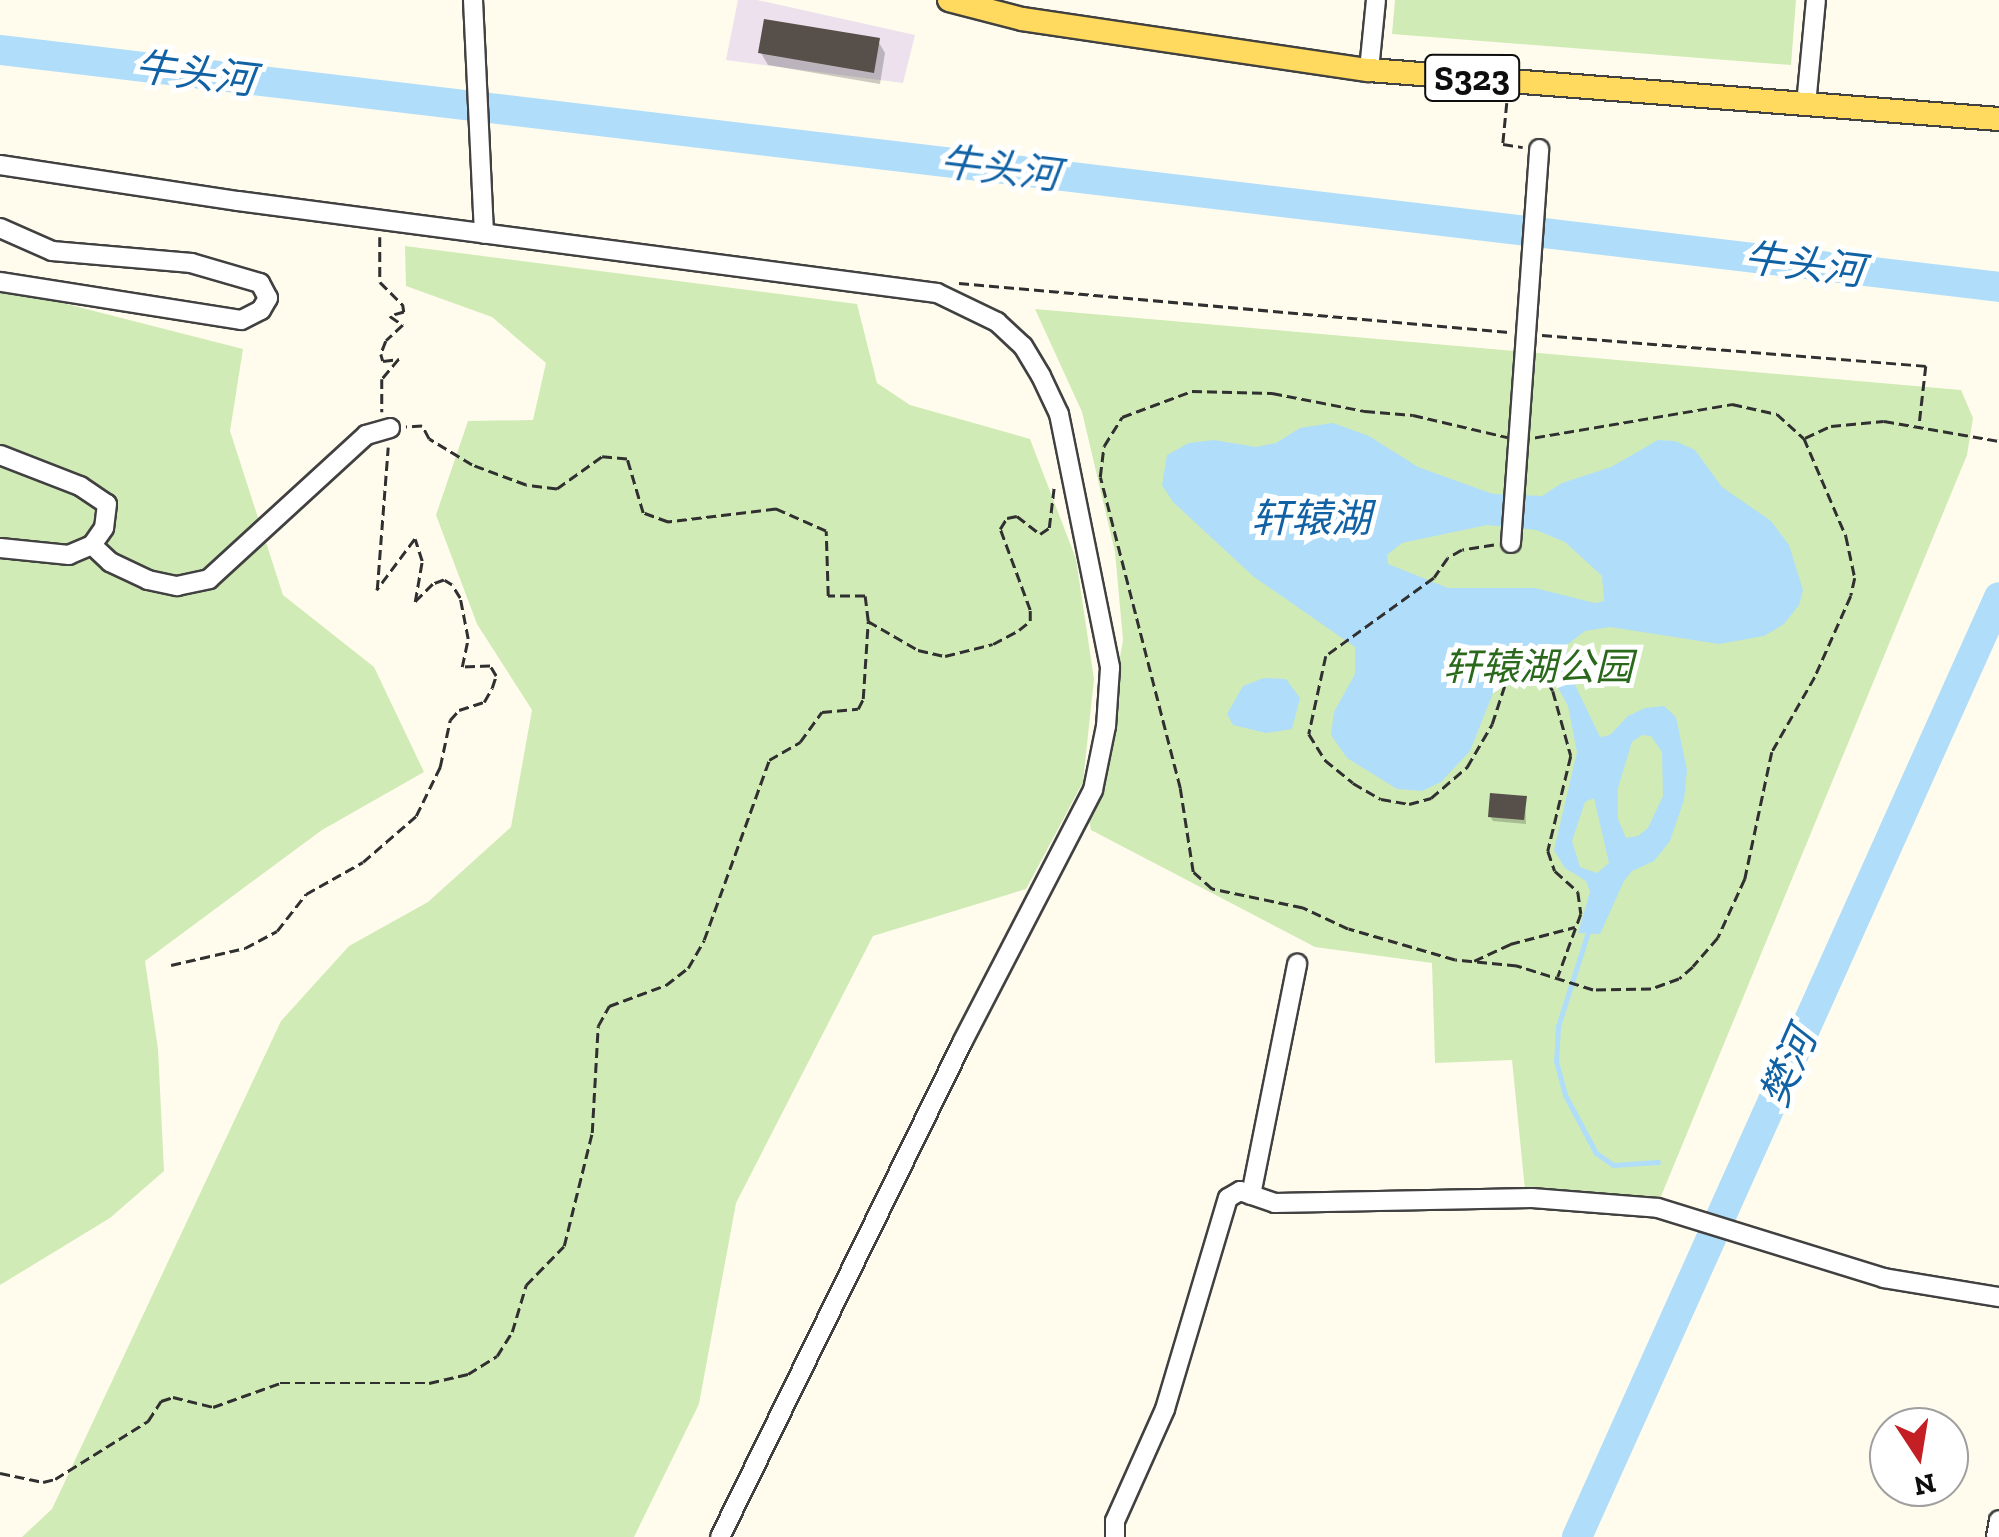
<!DOCTYPE html>
<html>
<head>
<meta charset="utf-8">
<style>
  body { margin:0 }
  #map { position:relative; width:1999px; height:1537px; overflow:hidden; background:#fffcee; font-family:"Zilla Slab","Noto Sans SC",serif }
  div>[style] { position:absolute }
  [style*='--x'] { left:calc(var(--x)*1px); top:calc(var(--y)*1px); width:calc(var(--w)*1px); rotate:calc(var(--a)*1deg) }
  .industrial>* { inset:0; background:#ece1ed }
  .green>* { inset:0; background:#d1ebb6 }
  .water>* { inset:0; background:#b0ddf9 }
  .shadow>* { inset:0; background:#0003 }
  .stream>* { height:5px; margin:-2.5px; padding:0 2.5px; transform-origin:2.5px; border-radius:2.5px; background:#b0ddf9 }
  .river>* { height:30px; margin:-15px; padding:0 15px; transform-origin:15px; border-radius:15px; background:#b0ddf9 }
  .building>* { inset:0; background:#574f49 }
  .path>* { height:2.5px; margin-top:-1.25px; transform-origin:0; background:repeating-linear-gradient(90deg,#303030 0 10px,transparent 0 15px) }
  .roads { filter:drop-shadow(2px 0 #414141) drop-shadow(-2px 0 #414141) drop-shadow(0 2px #414141) drop-shadow(0 -2px #414141) }
  .minor>* { height:18px; margin:-9px; padding:0 9px; transform-origin:9px; border-radius:9px; background:#fff }
  .major>* { height:22px; margin:-11px; padding:0 11px; transform-origin:11px; border-radius:11px; background:#ffda5f }
  span { translate:-50% -50%; white-space:nowrap; text-align:center; line-height:1.15; -webkit-text-stroke:10px #fff; paint-order:stroke }
  .shield-label span { padding:2px 8px; background:#fff; border:2px solid; border-radius:8px; -webkit-text-stroke-width:0 }
  .shield-label { font-size:35px; color:#0e0e0e; font-weight:700 }
  .park-label { font-size:38px; color:#2a691b; font-style:italic }
  .water-label { font-size:40px; color:#1162a5; font-style:italic }
  .north { position:absolute; left:1869px; top:1407px; width:100px; height:100px; box-sizing:border-box; background:#fff; border:2px solid #9f9f9f; border-radius:50%; rotate:168deg; font-size:28px; font-weight:700; line-height:40px; text-align:center; color:#0e0e0e }
  .north::after { content:''; display:block; margin:auto; width:35px; height:45px; background:#c41f25; clip-path:polygon(50% 0,100% 100%,50% 72%,0 100%) }
</style>
</head>
<body>
<div id="map">
  <div class="industrial">
    <div style="clip-path:polygon(738px 0,757px 0,915px 35px,903px 83px,726px 60px)"></div>
  </div>
  <div class="green">
    <div style="clip-path:polygon(1395px 0,1796px 0,1791px 65px,1392px 34px)"></div>
    <div style="clip-path:polygon(405px 246px,857px 304px,877px 383px,910px 405px,1030px 439px,1076px 559px,1094px 679px,1083px 782px,1026px 889px,873px 936px,736px 1203px,699px 1404px,634px 1537px,22px 1537px,52px 1509px,281px 1021px,349px 946px,428px 902px,511px 827px,532px 710px,477px 624px,436px 515px,468px 421px,533px 420px,546px 363px,492px 317px,406px 286px)"></div>
    <div style="clip-path:polygon(0 287px,243px 349px,230px 431px,283px 595px,374px 667px,424px 772px,322px 830px,145px 961px,158px 1049px,164px 1171px,110px 1218px,0 1285px)"></div>
    <div style="clip-path:polygon(1035px 309px,1961px 390px,1973px 418px,1967px 455px,1657px 1206px,1526px 1200px,1512px 1060px,1435px 1063px,1432px 963px,1315px 947px,1091px 830px,1085px 800px,1101px 766px,1123px 640px,1115px 552px,1082px 412px)"></div>
  </div>
  <div class="water">
    <div style="clip-path:polygon(evenodd,1333px 423px,1369px 436px,1418px 467px,1493px 494px,1542px 496px,1562px 483px,1611px 467px,1658px 440px,1675px 441px,1695px 450px,1722px 487px,1771px 521px,1789px 545px,1803px 590px,1799px 605px,1784px 624px,1764px 636px,1719px 644px,1610px 627px,1585px 631px,1567px 645px,1566px 666px,1600px 737px,1610px 735px,1628px 716px,1645px 708px,1664px 706px,1676px 717px,1687px 770px,1684px 800px,1670px 841px,1654px 861px,1632px 871px,1624px 881px,1600px 934px,1578px 933px,1590px 892px,1586px 881px,1565px 868px,1554px 850px,1577px 752px,1568px 706px,1544px 662px,1528px 654px,1511px 663px,1497px 683px,1470px 751px,1441px 782px,1422px 791px,1397px 789px,1347px 758px,1331px 735px,1334px 712px,1355px 674px,1355px 647px,1254px 577px,1173px 502px,1162px 485px,1167px 455px,1189px 443px,1214px 440px,1256px 447px,1276px 443px,1300px 428px,1333px 423px,1487px 525px,1536px 530px,1565px 542px,1602px 576px,1604px 601px,1595px 603px,1535px 588px,1448px 588px,1388px 564px,1387px 555px,1402px 543px,1487px 525px,1333px 423px,1642px 735px,1651px 736px,1662px 752px,1663px 796px,1648px 828px,1638px 836px,1626px 838px,1618px 819px,1618px 788px,1632px 742px,1642px 735px,1333px 423px,1594px 798px,1609px 863px,1597px 873px,1580px 867px,1572px 841px,1585px 802px,1594px 798px)"></div>
    <div style="clip-path:polygon(1264px 678px,1286px 679px,1300px 698px,1292px 729px,1266px 733px,1233px 725px,1227px 714px,1243px 686px)"></div>
  </div>
  <div class="shadow">
    <div style="clip-path:polygon(878px 41px,885px 53px,880px 84px,768px 65px,761px 53px)"></div>
    <div style="clip-path:polygon(1525px 799px,1526px 824px,1493px 821px,1490px 816px)"></div>
  </div>
  <div class="stream">
    <div style="--x:1589;--y:929;--w:102;--a:107.7"></div>
    <div style="--x:1558;--y:1026;--w:35;--a:93"></div>
    <div style="--x:1556;--y:1061;--w:35;--a:75"></div>
    <div style="--x:1565;--y:1095;--w:66;--a:61.9"></div>
    <div style="--x:1596;--y:1153;--w:21;--a:35"></div>
    <div style="--x:1613;--y:1165;--w:45;--a:-3.8"></div>
  </div>
  <div class="river">
    <div style="--x:0;--y:50;--w:2013;--a:6.76"></div>
    <div style="--x:1577;--y:1537;--w:1030;--a:-65.82"></div>
  </div>
  <div class="building">
    <div style="clip-path:polygon(764px 19px,880px 38px,874px 73px,758px 53px)"></div>
    <div style="clip-path:polygon(1490px 793px,1527px 796px,1524px 820px,1488px 817px)"></div>
  </div>
  <div class="path">
    <div style="--x:1507;--y:103;--w:41;--a:95.6"></div>
    <div style="--x:1503;--y:144;--w:20;--a:9"></div>
    <div style="--x:380;--y:237;--w:45;--a:90"></div>
    <div style="--x:380;--y:282;--w:33;--a:45"></div>
    <div style="--x:403;--y:305;--w:7;--a:82"></div>
    <div style="--x:404;--y:312;--w:15;--a:164"></div>
    <div style="--x:390;--y:316;--w:16;--a:35"></div>
    <div style="--x:403;--y:325;--w:23;--a:137"></div>
    <div style="--x:386;--y:341;--w:14;--a:111"></div>
    <div style="--x:381;--y:354;--w:7;--a:74"></div>
    <div style="--x:383;--y:361;--w:16;--a:-7"></div>
    <div style="--x:399;--y:359;--w:26;--a:130"></div>
    <div style="--x:382;--y:379;--w:33;--a:90"></div>
    <div style="--x:959;--y:283;--w:552;--a:5.09"></div>
    <div style="--x:1542;--y:335;--w:385;--a:4.6"></div>
    <div style="--x:1926;--y:366;--w:61;--a:96.5"></div>
    <div style="--x:1192;--y:391;--w:80;--a:1.4"></div>
    <div style="--x:1272;--y:393;--w:95;--a:11"></div>
    <div style="--x:1365;--y:411;--w:48;--a:4.8"></div>
    <div style="--x:1413;--y:415;--w:110;--a:13.2"></div>
    <div style="--x:1520;--y:440;--w:215;--a:-9.6"></div>
    <div style="--x:1732;--y:404;--w:46;--a:12.5"></div>
    <div style="--x:1777;--y:414;--w:36;--a:42"></div>
    <div style="--x:1804;--y:438;--w:107;--a:66.8"></div>
    <div style="--x:1846;--y:536;--w:43;--a:77.9"></div>
    <div style="--x:1855;--y:578;--w:18;--a:103"></div>
    <div style="--x:1851;--y:596;--w:89;--a:114"></div>
    <div style="--x:1815;--y:677;--w:86;--a:119.8"></div>
    <div style="--x:1772;--y:752;--w:130;--a:102"></div>
    <div style="--x:1745;--y:879;--w:65;--a:114.6"></div>
    <div style="--x:1718;--y:938;--w:38;--a:131"></div>
    <div style="--x:1693;--y:967;--w:18;--a:139"></div>
    <div style="--x:1679;--y:979;--w:30;--a:160"></div>
    <div style="--x:1651;--y:989;--w:58;--a:179"></div>
    <div style="--x:1593;--y:990;--w:80;--a:-162.5"></div>
    <div style="--x:1517;--y:966;--w:62;--a:-174.5"></div>
    <div style="--x:1455;--y:960;--w:111;--a:-163.8"></div>
    <div style="--x:1348;--y:929;--w:50;--a:-155"></div>
    <div style="--x:1303;--y:908;--w:93;--a:-168.2"></div>
    <div style="--x:1212;--y:889;--w:25;--a:-138"></div>
    <div style="--x:1193;--y:872;--w:85;--a:-98.8"></div>
    <div style="--x:1180;--y:788;--w:321;--a:-104.4"></div>
    <div style="--x:1100;--y:477;--w:31;--a:-83"></div>
    <div style="--x:1104;--y:446;--w:34;--a:-58"></div>
    <div style="--x:1122;--y:417;--w:75;--a:-20.4"></div>
    <div style="--x:1805;--y:438;--w:29;--a:-25"></div>
    <div style="--x:1831;--y:426;--w:53;--a:-5.4"></div>
    <div style="--x:1884;--y:421;--w:117;--a:9.9"></div>
    <div style="--x:1494;--y:545;--w:32;--a:171"></div>
    <div style="--x:1462;--y:550;--w:16;--a:150"></div>
    <div style="--x:1448;--y:558;--w:24;--a:125"></div>
    <div style="--x:1434;--y:578;--w:133;--a:144.2"></div>
    <div style="--x:1326;--y:656;--w:80;--a:102.3"></div>
    <div style="--x:1309;--y:734;--w:31;--a:58"></div>
    <div style="--x:1325;--y:760;--w:36;--a:39"></div>
    <div style="--x:1353;--y:783;--w:32;--a:30"></div>
    <div style="--x:1381;--y:799;--w:28;--a:10"></div>
    <div style="--x:1409;--y:804;--w:23;--a:-15"></div>
    <div style="--x:1431;--y:798;--w:48;--a:-40.7"></div>
    <div style="--x:1467;--y:767;--w:50;--a:-59.8"></div>
    <div style="--x:1492;--y:724;--w:48;--a:-71.9"></div>
    <div style="--x:1507;--y:678;--w:26;--a:-28"></div>
    <div style="--x:1530;--y:666;--w:12;--a:24"></div>
    <div style="--x:1541;--y:671;--w:23;--a:59"></div>
    <div style="--x:1553;--y:691;--w:67;--a:74.5"></div>
    <div style="--x:1571;--y:756;--w:98;--a:103.6"></div>
    <div style="--x:1548;--y:851;--w:21;--a:71"></div>
    <div style="--x:1555;--y:871;--w:31;--a:42"></div>
    <div style="--x:1578;--y:892;--w:22;--a:82"></div>
    <div style="--x:1581;--y:914;--w:67;--a:110.1"></div>
    <div style="--x:868;--y:621;--w:58;--a:30.1"></div>
    <div style="--x:918;--y:650;--w:28;--a:13"></div>
    <div style="--x:945;--y:656;--w:49;--a:-14"></div>
    <div style="--x:993;--y:644;--w:30;--a:-28"></div>
    <div style="--x:1019;--y:630;--w:14;--a:-39"></div>
    <div style="--x:1030;--y:621;--w:11;--a:-90"></div>
    <div style="--x:1030;--y:610;--w:86;--a:-110.3"></div>
    <div style="--x:1000;--y:529;--w:13;--a:-58"></div>
    <div style="--x:1007;--y:518;--w:10;--a:-11"></div>
    <div style="--x:1017;--y:516;--w:29;--a:38"></div>
    <div style="--x:1040;--y:534;--w:11;--a:-34"></div>
    <div style="--x:1049;--y:528;--w:41;--a:-83"></div>
    <div style="--x:1474;--y:961;--w:40;--a:-25"></div>
    <div style="--x:1510;--y:944;--w:67;--a:-14.7"></div>
    <div style="--x:171;--y:965;--w:76;--a:-12.9"></div>
    <div style="--x:245;--y:948;--w:36;--a:-28"></div>
    <div style="--x:277;--y:931;--w:47;--a:-51.9"></div>
    <div style="--x:306;--y:894;--w:65;--a:-29.3"></div>
    <div style="--x:363;--y:862;--w:70;--a:-41"></div>
    <div style="--x:416;--y:816;--w:55;--a:-63.9"></div>
    <div style="--x:440;--y:767;--w:48;--a:-78"></div>
    <div style="--x:450;--y:720;--w:13;--a:-48"></div>
    <div style="--x:459;--y:710;--w:26;--a:-18"></div>
    <div style="--x:484;--y:702;--w:16;--a:-60"></div>
    <div style="--x:492;--y:688;--w:13;--a:-72"></div>
    <div style="--x:496;--y:676;--w:12;--a:-121"></div>
    <div style="--x:490;--y:666;--w:28;--a:178"></div>
    <div style="--x:462;--y:667;--w:29;--a:-78"></div>
    <div style="--x:468;--y:639;--w:42;--a:-101"></div>
    <div style="--x:460;--y:598;--w:15;--a:-122"></div>
    <div style="--x:452;--y:585;--w:9;--a:-148"></div>
    <div style="--x:444;--y:580;--w:12;--a:160"></div>
    <div style="--x:433;--y:584;--w:25;--a:135"></div>
    <div style="--x:415;--y:602;--w:42;--a:-80.3"></div>
    <div style="--x:422;--y:561;--w:23;--a:-108"></div>
    <div style="--x:415;--y:539;--w:64;--a:126.7"></div>
    <div style="--x:377;--y:590;--w:143;--a:-85.6"></div>
    <div style="--x:0;--y:1473;--w:44;--a:11.8"></div>
    <div style="--x:43;--y:1482;--w:12;--a:-14"></div>
    <div style="--x:55;--y:1479;--w:110;--a:-31.9"></div>
    <div style="--x:148;--y:1421;--w:24;--a:-57"></div>
    <div style="--x:161;--y:1401;--w:13;--a:-18"></div>
    <div style="--x:173;--y:1397;--w:41;--a:14"></div>
    <div style="--x:213;--y:1407;--w:71;--a:-19.7"></div>
    <div style="--x:280;--y:1383;--w:149;--a:0"></div>
    <div style="--x:429;--y:1383;--w:40;--a:-13"></div>
    <div style="--x:468;--y:1374;--w:34;--a:-32"></div>
    <div style="--x:497;--y:1356;--w:28;--a:-58"></div>
    <div style="--x:512;--y:1332;--w:49;--a:-73.4"></div>
    <div style="--x:526;--y:1285;--w:54;--a:-45.7"></div>
    <div style="--x:564;--y:1246;--w:116;--a:-76.1"></div>
    <div style="--x:592;--y:1133;--w:107;--a:-86.8"></div>
    <div style="--x:598;--y:1026;--w:23;--a:-61"></div>
    <div style="--x:609;--y:1006;--w:61;--a:-20.2"></div>
    <div style="--x:666;--y:985;--w:28;--a:-38"></div>
    <div style="--x:688;--y:968;--w:32;--a:-60"></div>
    <div style="--x:704;--y:940;--w:191;--a:-70.1"></div>
    <div style="--x:769;--y:760;--w:36;--a:-30"></div>
    <div style="--x:800;--y:742;--w:37;--a:-54"></div>
    <div style="--x:822;--y:712;--w:36;--a:-5"></div>
    <div style="--x:858;--y:709;--w:11;--a:-63"></div>
    <div style="--x:863;--y:699;--w:78;--a:-86.3"></div>
    <div style="--x:868;--y:621;--w:25;--a:-97"></div>
    <div style="--x:865;--y:596;--w:37;--a:180"></div>
    <div style="--x:828;--y:596;--w:65;--a:-91.8"></div>
    <div style="--x:826;--y:531;--w:55;--a:-156.3"></div>
    <div style="--x:776;--y:509;--w:109;--a:173.1"></div>
    <div style="--x:668;--y:522;--w:27;--a:-160"></div>
    <div style="--x:643;--y:513;--w:56;--a:-106.5"></div>
    <div style="--x:627;--y:459;--w:25;--a:-175"></div>
    <div style="--x:602;--y:457;--w:55;--a:144.6"></div>
    <div style="--x:557;--y:489;--w:31;--a:-173"></div>
    <div style="--x:526;--y:485;--w:58;--a:-159.7"></div>
    <div style="--x:472;--y:465;--w:50;--a:-148.8"></div>
    <div style="--x:429;--y:439;--w:15;--a:-118"></div>
    <div style="--x:422;--y:426;--w:16;--a:176"></div>
  </div>
  <div class="roads">
    <div class="minor">
      <div style="--x:473;--y:0;--w:234;--a:87.3"></div>
      <div style="--x:1369;--y:70;--w:70;--a:-84.3"></div>
      <div style="--x:1806;--y:105;--w:105;--a:-84.6"></div>
      <div style="--x:0;--y:165;--w:241;--a:8.6"></div>
      <div style="--x:238;--y:201;--w:705;--a:7.5"></div>
      <div style="--x:937;--y:293;--w:67;--a:25.8"></div>
      <div style="--x:997;--y:322;--w:35;--a:43"></div>
      <div style="--x:1023;--y:346;--w:35;--a:59"></div>
      <div style="--x:1041;--y:376;--w:42;--a:64.7"></div>
      <div style="--x:1059;--y:414;--w:259;--a:78.6"></div>
      <div style="--x:1110;--y:668;--w:58;--a:93.9"></div>
      <div style="--x:1106;--y:726;--w:65;--a:101.5"></div>
      <div style="--x:1093;--y:790;--w:283;--a:117.4"></div>
      <div style="--x:963;--y:1041;--w:552;--a:116.1"></div>
      <div style="--x:0;--y:228;--w:57;--a:23.9"></div>
      <div style="--x:52;--y:251;--w:140;--a:4.9"></div>
      <div style="--x:191;--y:263;--w:72;--a:16.2"></div>
      <div style="--x:260;--y:283;--w:17;--a:62"></div>
      <div style="--x:268;--y:298;--w:14;--a:120"></div>
      <div style="--x:261;--y:310;--w:22;--a:153"></div>
      <div style="--x:241;--y:320;--w:244;--a:-171"></div>
      <div style="--x:0;--y:455;--w:86;--a:21.2"></div>
      <div style="--x:80;--y:486;--w:32;--a:34"></div>
      <div style="--x:107;--y:504;--w:24;--a:97"></div>
      <div style="--x:104;--y:528;--w:21;--a:125"></div>
      <div style="--x:92;--y:545;--w:25;--a:157"></div>
      <div style="--x:69;--y:555;--w:69;--a:-174.2"></div>
      <div style="--x:1511;--y:543;--w:395;--a:-85.9"></div>
      <div style="--x:92;--y:545;--w:25;--a:43"></div>
      <div style="--x:110;--y:562;--w:42;--a:25.3"></div>
      <div style="--x:148;--y:580;--w:30;--a:12"></div>
      <div style="--x:177;--y:586;--w:33;--a:-12"></div>
      <div style="--x:209;--y:579;--w:213;--a:-42.5"></div>
      <div style="--x:366;--y:435;--w:25;--a:-16"></div>
      <div style="--x:1251;--y:1195;--w:236;--a:-78.7"></div>
      <div style="--x:1115;--y:1537;--w:16;--a:-90"></div>
      <div style="--x:1115;--y:1521;--w:123;--a:-65.9"></div>
      <div style="--x:1165;--y:1409;--w:220;--a:-73.4"></div>
      <div style="--x:1228;--y:1198;--w:14;--a:-30"></div>
      <div style="--x:1240;--y:1191;--w:37;--a:19"></div>
      <div style="--x:1275;--y:1203;--w:257;--a:-1.1"></div>
      <div style="--x:1532;--y:1198;--w:126;--a:4.5"></div>
      <div style="--x:1658;--y:1208;--w:237;--a:17.2"></div>
      <div style="--x:1884;--y:1278;--w:117;--a:9.4"></div>
      <div style="--x:1996;--y:1537;--w:17;--a:-80"></div>
    </div>
    <div class="major">
      <div style="--x:949;--y:0;--w:75;--a:14.6"></div>
      <div style="--x:1022;--y:19;--w:351;--a:8.4"></div>
      <div style="--x:1369;--y:70;--w:632;--a:4.45"></div>
    </div>
  </div>
  <div class="shield-label">
    <span style="left:1472px;top:78px">S323</span>
  </div>
  <div class="park-label">
    <span style="left:1538px;top:668px">轩辕湖公园</span>
  </div>
  <div class="water-label">
    <span style="left:195px;top:73px;rotate:7deg">牛头河</span>
    <span style="left:1000px;top:168px;rotate:7deg">牛头河</span>
    <span style="left:1804px;top:264px;rotate:7deg">牛头河</span>
    <span style="left:1311px;top:518px">轩辕湖</span>
    <span style="left:1788px;top:1067px;rotate:-66deg">樊河</span>
  </div>
  <div class="north">N</div>
</div>
</body>
</html>
